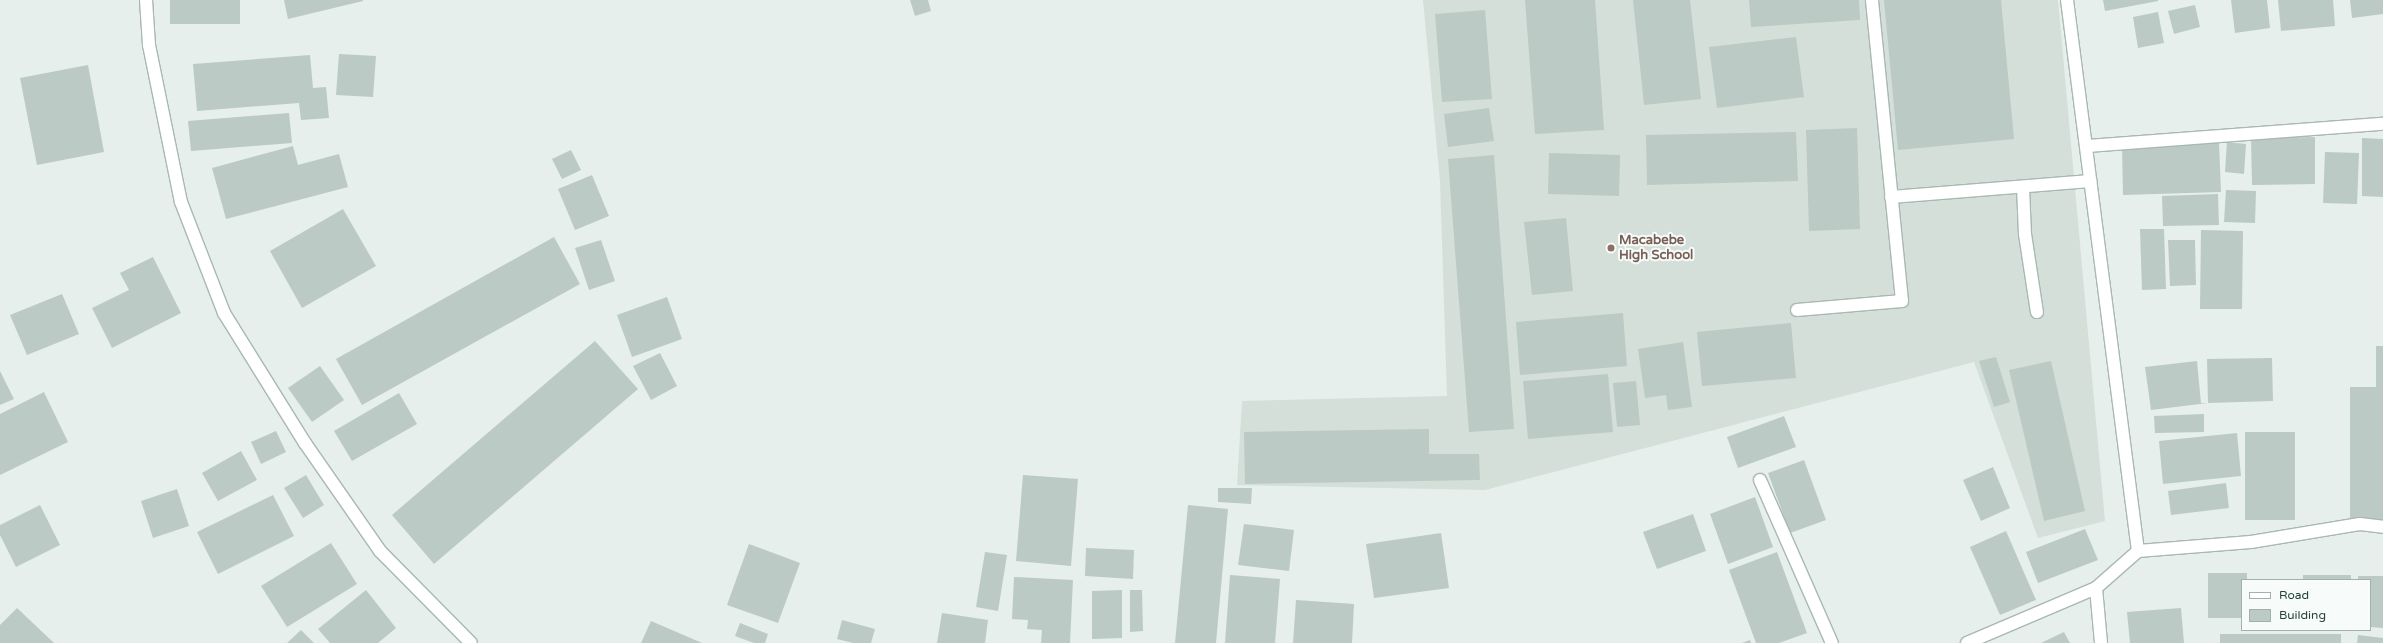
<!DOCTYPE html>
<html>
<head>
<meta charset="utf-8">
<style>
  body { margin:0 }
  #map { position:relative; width:2383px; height:643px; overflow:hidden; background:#e6efeb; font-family:"Varela Round",sans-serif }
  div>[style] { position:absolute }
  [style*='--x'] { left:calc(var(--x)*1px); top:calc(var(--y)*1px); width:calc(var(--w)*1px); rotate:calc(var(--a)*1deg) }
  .built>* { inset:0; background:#d4dfda }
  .building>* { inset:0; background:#bbcac4 }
  .roads { filter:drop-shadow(1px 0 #a8b8b2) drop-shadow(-1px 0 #a8b8b2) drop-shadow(0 1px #a8b8b2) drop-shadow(0 -1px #a8b8b2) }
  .lane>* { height:12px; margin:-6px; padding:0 6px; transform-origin:6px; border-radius:6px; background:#fff }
  .street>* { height:12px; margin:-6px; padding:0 6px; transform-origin:6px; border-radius:6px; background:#fff }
  .dots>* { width:11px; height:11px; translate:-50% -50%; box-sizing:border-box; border:2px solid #f7fbf9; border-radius:50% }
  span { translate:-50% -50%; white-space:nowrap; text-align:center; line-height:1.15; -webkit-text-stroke:4px #f7fbf9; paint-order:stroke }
  .education-label { font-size:13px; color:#785e54; font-weight:700 }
  .left { translate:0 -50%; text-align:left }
  .legend { position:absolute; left:2241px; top:579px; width:130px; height:52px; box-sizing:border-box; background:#f7fbf9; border:1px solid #a3b1ad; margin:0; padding:5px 7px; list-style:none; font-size:12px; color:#24423a }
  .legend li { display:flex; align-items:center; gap:8px; height:20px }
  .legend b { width:20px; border:1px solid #a3b1ad }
</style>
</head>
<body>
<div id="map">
  <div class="built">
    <div style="clip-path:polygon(1423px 0,2058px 0,2105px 521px,2038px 538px,1974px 362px,1485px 490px,1237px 485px,1242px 401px,1447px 396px,1440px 181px)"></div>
  </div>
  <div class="building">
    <div style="clip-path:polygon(170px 0,240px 0,240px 24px,170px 24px)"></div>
    <div style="clip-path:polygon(284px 0,363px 0,363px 1px,288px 19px)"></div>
    <div style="clip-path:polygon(910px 0,928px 0,931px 11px,915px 16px)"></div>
    <div style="clip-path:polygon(1525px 0,1595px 0,1604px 130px,1535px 134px)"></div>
    <div style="clip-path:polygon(1633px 0,1690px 0,1701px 99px,1644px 105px)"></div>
    <div style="clip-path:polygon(1749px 0,1859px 0,1860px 20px,1751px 27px)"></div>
    <div style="clip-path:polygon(1884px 0,2001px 0,2014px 139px,1898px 150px)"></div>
    <div style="clip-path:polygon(2103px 0,2158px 0,2158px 1px,2105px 11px)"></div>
    <div style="clip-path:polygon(2231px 0,2267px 0,2270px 28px,2235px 33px)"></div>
    <div style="clip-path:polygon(2278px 0,2333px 0,2335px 26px,2281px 31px)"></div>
    <div style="clip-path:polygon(2350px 0,2383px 0,2383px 14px,2352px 18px)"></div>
    <div style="clip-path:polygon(2195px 5px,2200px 27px,2174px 34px,2168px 11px)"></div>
    <div style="clip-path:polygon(1485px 10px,1492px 99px,1442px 102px,1435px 14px)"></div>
    <div style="clip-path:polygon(2158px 12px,2164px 43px,2138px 48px,2133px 17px)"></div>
    <div style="clip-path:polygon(1796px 37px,1804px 97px,1717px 108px,1709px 47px)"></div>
    <div style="clip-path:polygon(339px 54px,376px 56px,373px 97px,336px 95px)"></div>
    <div style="clip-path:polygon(310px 55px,313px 88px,326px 87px,329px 118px,301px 120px,299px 103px,197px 111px,193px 64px)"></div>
    <div style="clip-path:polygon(88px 65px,104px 152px,37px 165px,20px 78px)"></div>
    <div style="clip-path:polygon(1489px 108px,1494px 141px,1448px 147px,1444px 114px)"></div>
    <div style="clip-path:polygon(289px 113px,292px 143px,191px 151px,188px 121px)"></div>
    <div style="clip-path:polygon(1857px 128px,1860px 229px,1809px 231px,1806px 130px)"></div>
    <div style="clip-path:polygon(1796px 132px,1798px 181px,1647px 185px,1646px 135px)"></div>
    <div style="clip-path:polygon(2315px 137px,2315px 184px,2252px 185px,2251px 138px)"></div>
    <div style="clip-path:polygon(2362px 138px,2383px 139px,2383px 197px,2362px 196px)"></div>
    <div style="clip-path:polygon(2227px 142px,2246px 144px,2244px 174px,2225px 172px)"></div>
    <div style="clip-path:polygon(2219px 143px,2221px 192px,2123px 195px,2122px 146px)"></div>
    <div style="clip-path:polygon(293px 146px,298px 165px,339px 154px,348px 187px,226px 219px,212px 168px)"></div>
    <div style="clip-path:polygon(571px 150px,581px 170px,562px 179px,552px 159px)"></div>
    <div style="clip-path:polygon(2325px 152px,2359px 153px,2357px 204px,2323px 203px)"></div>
    <div style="clip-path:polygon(1549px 153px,1620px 155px,1619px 196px,1548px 194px)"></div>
    <div style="clip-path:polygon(1494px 155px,1514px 429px,1469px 432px,1448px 159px)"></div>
    <div style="clip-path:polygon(592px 175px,609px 216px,575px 230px,558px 189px)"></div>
    <div style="clip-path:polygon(2226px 190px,2256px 191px,2255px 223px,2224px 222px)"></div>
    <div style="clip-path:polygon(2218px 194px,2219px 225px,2163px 226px,2162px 196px)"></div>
    <div style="clip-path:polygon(343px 209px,376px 266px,302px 308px,270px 251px)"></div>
    <div style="clip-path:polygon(1566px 218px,1573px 291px,1532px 295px,1524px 222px)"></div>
    <div style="clip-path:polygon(2140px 229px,2164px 229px,2166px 289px,2142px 290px)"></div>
    <div style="clip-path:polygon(2201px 230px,2243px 231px,2242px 309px,2200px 309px)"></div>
    <div style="clip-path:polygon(554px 237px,580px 284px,362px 405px,336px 359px)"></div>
    <div style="clip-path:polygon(601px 240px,615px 281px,589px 290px,575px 248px)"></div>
    <div style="clip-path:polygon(2168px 240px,2195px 240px,2196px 285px,2170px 286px)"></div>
    <div style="clip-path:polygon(153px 257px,181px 313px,112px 348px,92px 308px,129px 290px,120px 273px)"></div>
    <div style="clip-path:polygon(62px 294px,79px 334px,27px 355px,10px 315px)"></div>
    <div style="clip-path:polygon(667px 297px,682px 339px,632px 357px,617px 315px)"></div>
    <div style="clip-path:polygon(1623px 313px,1627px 366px,1520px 375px,1516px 322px)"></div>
    <div style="clip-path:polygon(1791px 323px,1796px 378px,1702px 386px,1697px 332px)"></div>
    <div style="clip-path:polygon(595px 341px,638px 389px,434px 564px,392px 515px)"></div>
    <div style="clip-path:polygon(1683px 342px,1692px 407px,1668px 410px,1666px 395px,1645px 398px,1638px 349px)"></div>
    <div style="clip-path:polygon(2376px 346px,2383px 346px,2383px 521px,2350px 521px,2350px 387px,2376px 387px)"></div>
    <div style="clip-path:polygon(660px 353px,677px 386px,651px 400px,633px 366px)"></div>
    <div style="clip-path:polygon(1996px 357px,2010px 402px,1994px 407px,1979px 361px)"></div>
    <div style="clip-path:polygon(2272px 358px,2273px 401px,2208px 403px,2151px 410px,2145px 367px,2197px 361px,2201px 403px,2208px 403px,2207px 359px)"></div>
    <div style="clip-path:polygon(2051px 361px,2085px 511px,2044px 521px,2009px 370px)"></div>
    <div style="clip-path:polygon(320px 366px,344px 400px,312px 422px,288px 388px)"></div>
    <div style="clip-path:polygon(0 371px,14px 399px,0 405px)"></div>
    <div style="clip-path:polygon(1608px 374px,1613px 432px,1528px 439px,1523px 381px)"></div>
    <div style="clip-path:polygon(1636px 381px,1640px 425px,1617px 427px,1613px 383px)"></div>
    <div style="clip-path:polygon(44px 392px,68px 442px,0 475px,0 414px)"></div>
    <div style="clip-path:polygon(399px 393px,417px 424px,352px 461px,334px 431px)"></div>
    <div style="clip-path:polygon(2204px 414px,2204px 432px,2155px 433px,2154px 416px)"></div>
    <div style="clip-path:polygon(1784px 416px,1796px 447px,1738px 468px,1727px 437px)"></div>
    <div style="clip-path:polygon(1429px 429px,1429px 454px,1479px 454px,1480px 480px,1245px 484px,1244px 432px)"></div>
    <div style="clip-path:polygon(276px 431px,286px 452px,261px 464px,251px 442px)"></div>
    <div style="clip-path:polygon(2245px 432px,2295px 432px,2295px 520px,2245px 520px)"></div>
    <div style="clip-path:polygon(2237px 433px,2241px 476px,2163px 484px,2159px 441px)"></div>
    <div style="clip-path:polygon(241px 451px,257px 480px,218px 501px,202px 473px)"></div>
    <div style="clip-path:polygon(1804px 460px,1826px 520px,1790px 533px,1768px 473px)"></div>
    <div style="clip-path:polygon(1993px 467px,2010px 508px,1981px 521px,1963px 480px)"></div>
    <div style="clip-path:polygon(306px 475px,324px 505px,303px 518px,284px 488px)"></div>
    <div style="clip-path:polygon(1023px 475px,1078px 479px,1071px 566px,1016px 561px)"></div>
    <div style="clip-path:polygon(2226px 483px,2229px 508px,2171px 515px,2168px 491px)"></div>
    <div style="clip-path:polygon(1218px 488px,1252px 488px,1251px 504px,1218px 502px)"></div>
    <div style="clip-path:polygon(177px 489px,189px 526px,153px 538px,141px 501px)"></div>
    <div style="clip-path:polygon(273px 495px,294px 536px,218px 574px,197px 532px)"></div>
    <div style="clip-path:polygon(1755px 497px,1773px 547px,1728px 564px,1710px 514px)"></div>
    <div style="clip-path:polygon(40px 505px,60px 545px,16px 567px,0 535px,0 525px)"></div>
    <div style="clip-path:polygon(1188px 505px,1228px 509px,1216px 643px,1175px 643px)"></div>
    <div style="clip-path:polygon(1693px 514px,1706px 551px,1657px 569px,1643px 532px)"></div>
    <div style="clip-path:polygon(1244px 524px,1294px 530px,1289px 571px,1238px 565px)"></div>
    <div style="clip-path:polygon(2085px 529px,2098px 560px,2038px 583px,2026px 552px)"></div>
    <div style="clip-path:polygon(2006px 531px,2036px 600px,2000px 615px,1970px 547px)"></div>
    <div style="clip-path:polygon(1441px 533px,1449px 588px,1374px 598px,1366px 544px)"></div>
    <div style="clip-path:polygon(331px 543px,357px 584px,287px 627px,261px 586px)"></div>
    <div style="clip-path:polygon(749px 544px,800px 563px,778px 623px,727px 605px)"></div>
    <div style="clip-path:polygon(1086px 548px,1134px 550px,1133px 579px,1085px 576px)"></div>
    <div style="clip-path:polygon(985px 552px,1007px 555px,998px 611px,976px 607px)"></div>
    <div style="clip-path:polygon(1777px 552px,1807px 633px,1779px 643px,1756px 643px,1729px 570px)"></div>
    <div style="clip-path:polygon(2208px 573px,2247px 573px,2247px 580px,2242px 580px,2242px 618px,2208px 618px)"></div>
    <div style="clip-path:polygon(1230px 575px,1280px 579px,1275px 643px,1225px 643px)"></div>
    <div style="clip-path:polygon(2303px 575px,2351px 575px,2351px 580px,2303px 580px)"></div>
    <div style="clip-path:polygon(2358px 576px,2383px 576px,2383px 628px,2370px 627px,2370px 580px,2358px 580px)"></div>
    <div style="clip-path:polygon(1014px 577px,1073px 580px,1070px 643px,1041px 643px,1042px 630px,1027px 629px,1028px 620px,1012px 619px)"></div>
    <div style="clip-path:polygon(366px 590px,396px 628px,378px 643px,330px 643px,318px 629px)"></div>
    <div style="clip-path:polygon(1122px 590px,1122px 638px,1092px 639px,1092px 591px)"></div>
    <div style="clip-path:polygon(1130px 590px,1142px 590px,1143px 631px,1130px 632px)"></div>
    <div style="clip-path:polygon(1296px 600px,1354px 604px,1352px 643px,1293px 643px)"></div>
    <div style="clip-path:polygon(17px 608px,54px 643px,0 643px,0 625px)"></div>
    <div style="clip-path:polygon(2181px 608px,2184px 643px,2130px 643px,2127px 612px)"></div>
    <div style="clip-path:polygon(942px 613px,988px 620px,985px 643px,937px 643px)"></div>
    <div style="clip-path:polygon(842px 620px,875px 629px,871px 643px,853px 643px,837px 639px)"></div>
    <div style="clip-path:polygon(651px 621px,702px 643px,641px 643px)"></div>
    <div style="clip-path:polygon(740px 623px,768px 634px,765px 643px,754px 643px,735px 636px)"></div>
    <div style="clip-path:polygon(301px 630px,314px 643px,287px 643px)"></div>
    <div style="clip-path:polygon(2064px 632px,2070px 643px,2041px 643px)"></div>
    <div style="clip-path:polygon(2220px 634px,2341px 634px,2341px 643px,2220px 643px)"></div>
    <div style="clip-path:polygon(2358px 635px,2383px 638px,2383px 643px,2357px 643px)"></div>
    <div style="clip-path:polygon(1750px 640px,1751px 643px,1742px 643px)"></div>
  </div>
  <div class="roads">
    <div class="lane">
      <div style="--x:2023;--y:187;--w:47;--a:87.6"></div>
      <div style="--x:2025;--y:234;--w:79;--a:81.3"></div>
    </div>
    <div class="street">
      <div style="--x:146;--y:0;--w:45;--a:86.2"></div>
      <div style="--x:149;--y:45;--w:160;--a:78.5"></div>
      <div style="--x:181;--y:202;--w:119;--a:68.8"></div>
      <div style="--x:224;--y:313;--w:153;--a:58.1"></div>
      <div style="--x:305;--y:443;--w:131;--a:55.2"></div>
      <div style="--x:380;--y:551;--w:129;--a:45.3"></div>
      <div style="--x:2067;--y:0;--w:556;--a:82.66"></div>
      <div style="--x:2138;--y:551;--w:56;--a:138.6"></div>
      <div style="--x:2096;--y:588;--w:55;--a:84.8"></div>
      <div style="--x:2087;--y:146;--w:297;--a:-4.3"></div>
      <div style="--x:1891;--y:197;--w:200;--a:-4.6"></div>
      <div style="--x:1797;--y:310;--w:105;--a:-4.9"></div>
      <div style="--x:1902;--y:301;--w:302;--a:-95.7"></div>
      <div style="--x:1760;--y:480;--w:178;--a:66.2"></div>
      <div style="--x:2138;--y:551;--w:113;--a:-4.6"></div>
      <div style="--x:2251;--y:542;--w:110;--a:-9.4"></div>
      <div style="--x:2360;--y:524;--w:23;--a:7"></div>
      <div style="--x:1967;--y:643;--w:140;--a:-23.1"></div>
    </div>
  </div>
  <div class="dots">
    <div style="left:1611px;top:248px;background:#8d6e63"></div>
  </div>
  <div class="education-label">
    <span class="left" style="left:1619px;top:248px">Macabebe<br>High School</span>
  </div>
  <ul class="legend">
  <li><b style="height:5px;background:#fff"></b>Road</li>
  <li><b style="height:11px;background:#bbcac4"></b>Building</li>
  </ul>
</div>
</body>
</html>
